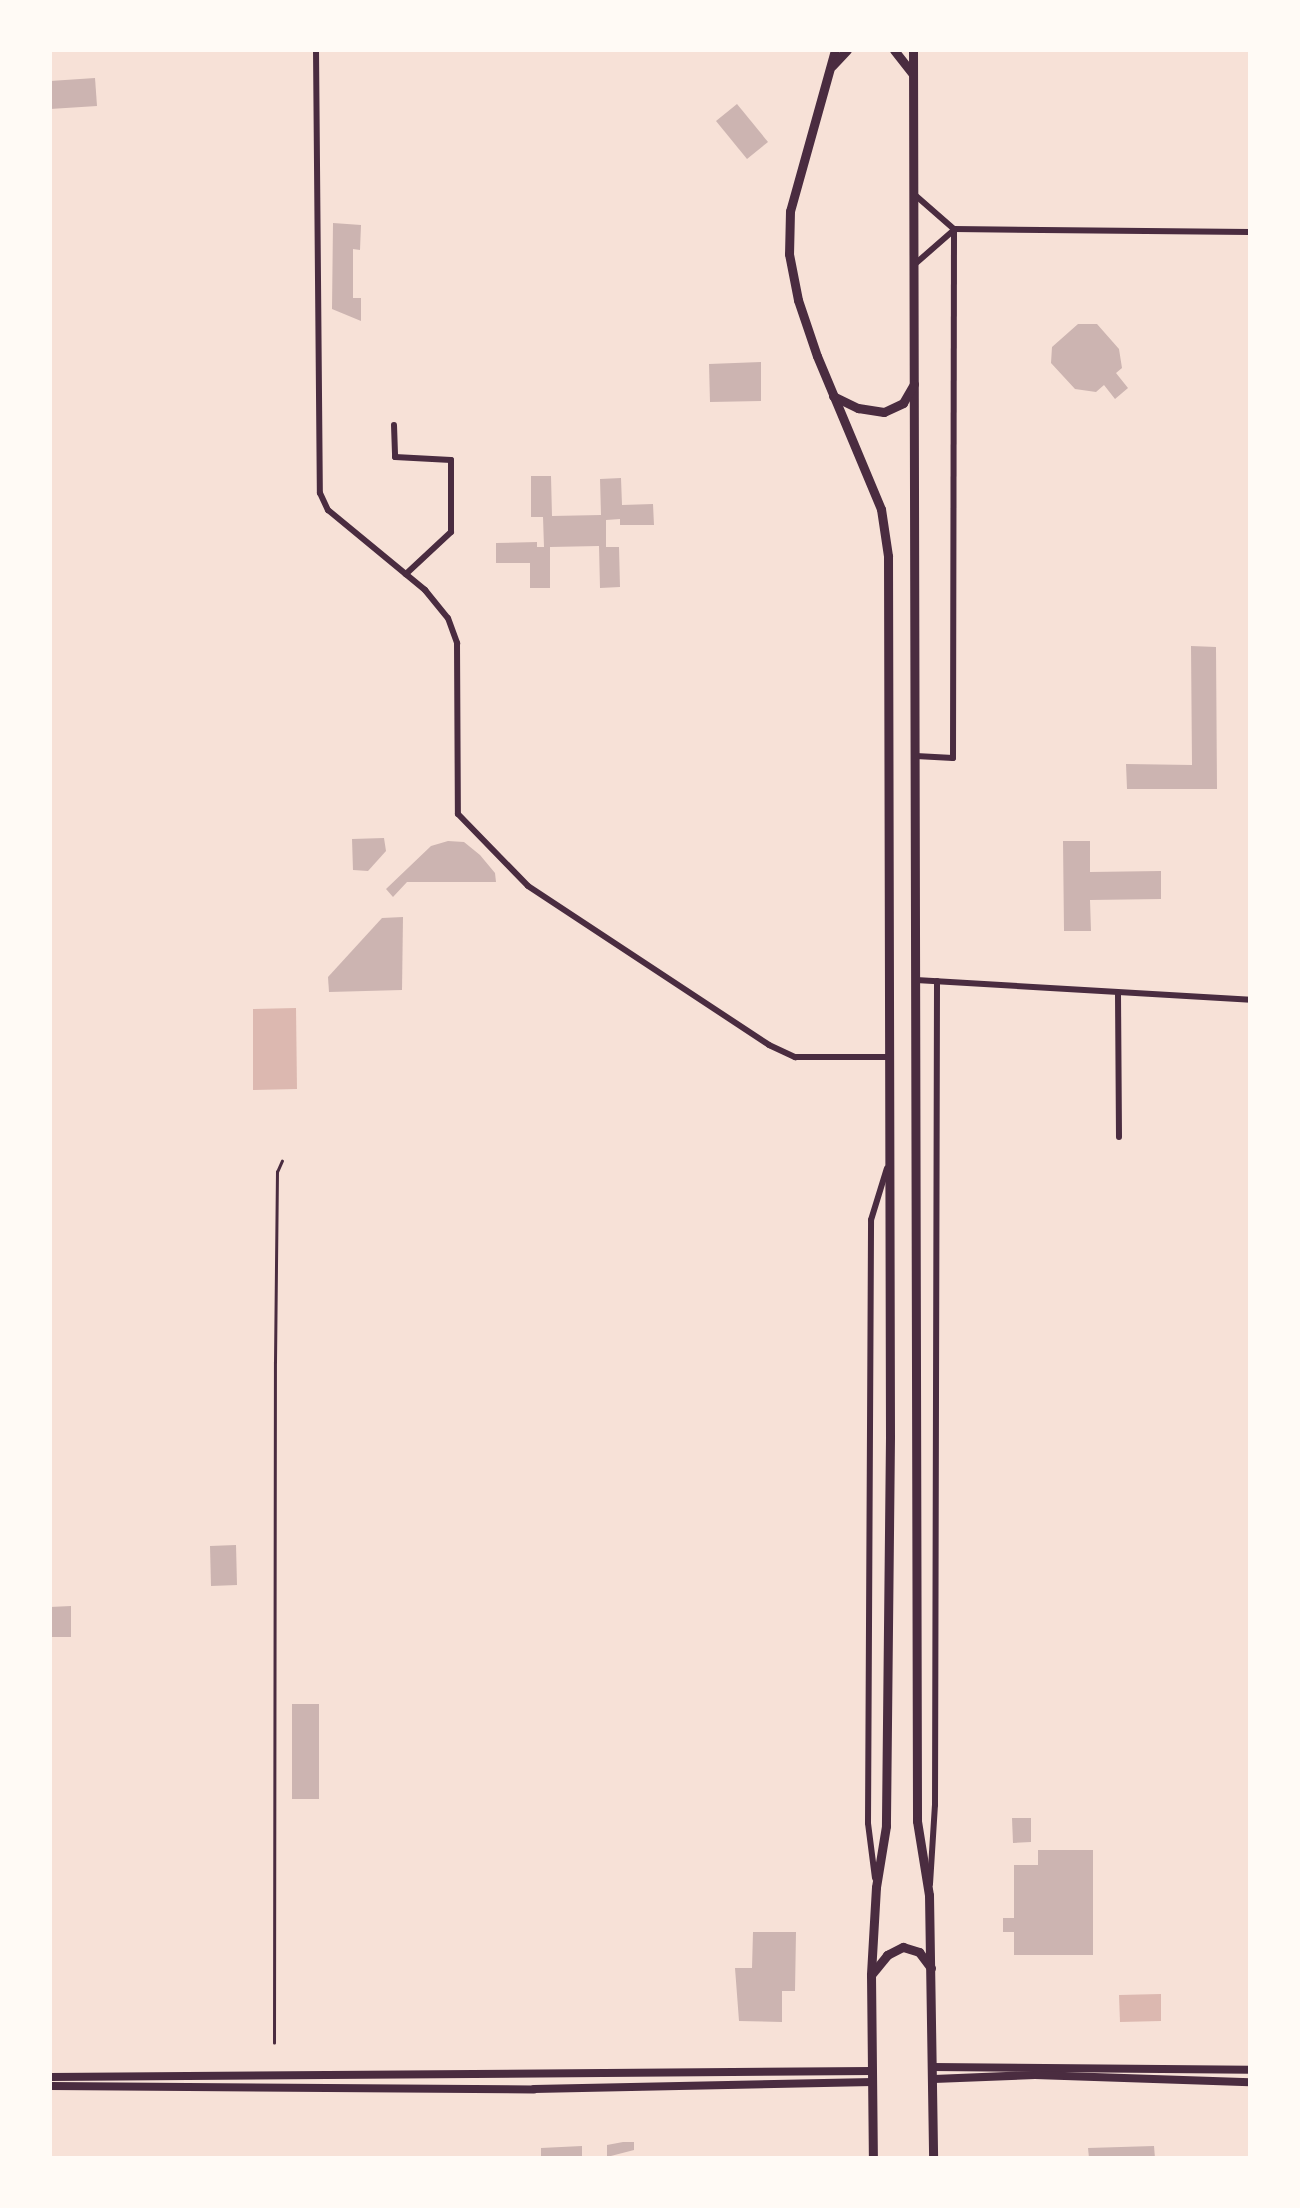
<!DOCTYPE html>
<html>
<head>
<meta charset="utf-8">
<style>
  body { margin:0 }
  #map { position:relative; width:1300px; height:2208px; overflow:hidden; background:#f7e1d7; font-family:Arial,sans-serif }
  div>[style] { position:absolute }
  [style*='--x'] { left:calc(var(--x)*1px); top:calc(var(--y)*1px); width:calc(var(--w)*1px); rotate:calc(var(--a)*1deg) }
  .water>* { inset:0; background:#dcb8b0 }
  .building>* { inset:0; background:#ccb4b1 }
  .path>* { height:2.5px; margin:-1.25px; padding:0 1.25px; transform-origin:1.25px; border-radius:1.25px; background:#4a2c40 }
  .minor>* { height:6px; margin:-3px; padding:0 3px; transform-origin:3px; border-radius:3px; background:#4a2c40 }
  .tertiary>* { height:8px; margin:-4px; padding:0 4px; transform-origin:4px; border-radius:4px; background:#4a2c40 }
  .secondary>* { height:9px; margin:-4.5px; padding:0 4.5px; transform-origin:4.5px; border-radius:4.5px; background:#4a2c40 }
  span { translate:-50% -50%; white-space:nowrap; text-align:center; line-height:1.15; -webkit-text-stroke:9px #fffaf5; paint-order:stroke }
  .frame { position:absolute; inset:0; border:52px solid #fffaf5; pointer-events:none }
</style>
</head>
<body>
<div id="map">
  <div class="water">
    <div style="clip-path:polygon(296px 1008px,297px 1089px,253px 1090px,253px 1009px)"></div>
    <div style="clip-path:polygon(1161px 1994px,1161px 2021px,1120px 2022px,1119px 1995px)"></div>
  </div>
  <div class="building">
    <div style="clip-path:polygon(95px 78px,97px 106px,50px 109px,50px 81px)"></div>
    <div style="clip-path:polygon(737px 104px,768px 142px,747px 159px,716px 121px)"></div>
    <div style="clip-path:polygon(333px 223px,361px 225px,360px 250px,353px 249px,353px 298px,361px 298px,361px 321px,332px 309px)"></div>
    <div style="clip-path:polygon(1078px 324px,1097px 324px,1119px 349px,1122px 368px,1116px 373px,1128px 388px,1115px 399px,1104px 385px,1096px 392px,1075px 389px,1051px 363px,1052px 347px)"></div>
    <div style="clip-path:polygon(761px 362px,761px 401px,710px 402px,709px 364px)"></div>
    <div style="clip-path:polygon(531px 476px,551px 476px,552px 516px,601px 515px,600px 479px,621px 478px,622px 505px,653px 504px,654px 525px,620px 525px,620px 519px,606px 520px,606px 547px,619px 547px,620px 587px,600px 588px,599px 546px,550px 547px,550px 588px,530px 588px,530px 563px,496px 563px,496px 543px,537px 542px,537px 547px,544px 547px,543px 517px,531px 517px)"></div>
    <div style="clip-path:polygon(1191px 646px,1216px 647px,1217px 789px,1127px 789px,1126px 764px,1192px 765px)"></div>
    <div style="clip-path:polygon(384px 838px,386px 851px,368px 871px,353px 870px,352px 839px)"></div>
    <div style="clip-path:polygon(448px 841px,464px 842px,480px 855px,495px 873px,496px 882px,407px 882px,393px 897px,386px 889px,431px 846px)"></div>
    <div style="clip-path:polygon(1063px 841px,1090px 841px,1090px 872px,1161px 871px,1161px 899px,1090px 900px,1091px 931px,1064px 931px)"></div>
    <div style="clip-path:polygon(403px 917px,402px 990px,329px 992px,328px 977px,382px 918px)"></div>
    <div style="clip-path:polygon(236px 1545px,237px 1585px,211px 1586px,210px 1546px)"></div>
    <div style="clip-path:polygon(71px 1606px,71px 1637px,50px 1637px,50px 1607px)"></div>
    <div style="clip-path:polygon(292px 1704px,319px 1704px,319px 1799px,292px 1799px)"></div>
    <div style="clip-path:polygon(1012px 1818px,1031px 1818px,1031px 1842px,1013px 1843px)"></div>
    <div style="clip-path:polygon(1038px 1850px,1093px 1850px,1093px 1955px,1014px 1955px,1014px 1932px,1003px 1932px,1003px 1918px,1014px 1918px,1014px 1865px,1038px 1865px)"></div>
    <div style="clip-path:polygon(753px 1932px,796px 1932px,795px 1991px,782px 1991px,782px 2022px,739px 2021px,735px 1968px,752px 1968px)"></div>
    <div style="clip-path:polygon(623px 2142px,634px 2142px,634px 2150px,607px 2157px,607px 2145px)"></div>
    <div style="clip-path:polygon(582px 2146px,582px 2156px,541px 2158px,541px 2148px)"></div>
    <div style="clip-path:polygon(1154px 2146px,1155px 2158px,1089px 2158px,1088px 2148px)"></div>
  </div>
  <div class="path">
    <div style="--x:274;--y:2043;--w:681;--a:-89.92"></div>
    <div style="--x:275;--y:1362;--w:190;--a:-89.4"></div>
    <div style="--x:277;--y:1172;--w:12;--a:-66"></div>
  </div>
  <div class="minor">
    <div style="--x:316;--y:50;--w:443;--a:89.5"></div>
    <div style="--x:320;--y:493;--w:19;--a:65"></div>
    <div style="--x:328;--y:510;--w:126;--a:39.5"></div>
    <div style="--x:425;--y:590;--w:36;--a:51"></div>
    <div style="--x:448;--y:618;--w:27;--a:70"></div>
    <div style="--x:457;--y:643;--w:171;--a:89.7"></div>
    <div style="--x:458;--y:814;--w:100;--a:45.8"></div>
    <div style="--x:528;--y:886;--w:289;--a:33.4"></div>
    <div style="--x:769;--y:1045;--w:29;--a:25"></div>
    <div style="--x:795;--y:1057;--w:94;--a:0"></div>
    <div style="--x:915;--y:195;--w:52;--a:41.1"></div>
    <div style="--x:954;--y:229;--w:296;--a:0.6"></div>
    <div style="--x:915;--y:264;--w:52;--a:-41.1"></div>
    <div style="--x:394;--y:425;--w:32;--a:88"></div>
    <div style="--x:395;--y:457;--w:56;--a:3.1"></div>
    <div style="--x:451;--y:460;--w:72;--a:90"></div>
    <div style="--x:451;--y:532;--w:62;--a:137"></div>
    <div style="--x:916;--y:756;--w:37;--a:3"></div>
    <div style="--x:953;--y:758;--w:529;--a:-89.89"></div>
    <div style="--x:916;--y:980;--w:335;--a:3.4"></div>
    <div style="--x:1118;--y:994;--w:143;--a:89.6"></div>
    <div style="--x:875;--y:1878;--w:55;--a:-97.3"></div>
    <div style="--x:868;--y:1823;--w:603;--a:-89.71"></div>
    <div style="--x:871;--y:1220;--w:54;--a:-72.9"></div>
    <div style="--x:930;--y:1884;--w:79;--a:-86.4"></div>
    <div style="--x:935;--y:1805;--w:824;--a:-89.86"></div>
  </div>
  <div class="tertiary">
    <div style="--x:933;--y:2067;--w:317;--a:0.5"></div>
    <div style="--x:50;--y:2077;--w:822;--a:-0.42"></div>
    <div style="--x:934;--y:2079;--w:101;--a:-2.3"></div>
    <div style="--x:1035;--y:2075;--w:215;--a:1.9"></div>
    <div style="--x:50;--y:2086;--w:484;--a:0.4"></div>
    <div style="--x:534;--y:2089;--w:339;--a:-1.2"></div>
  </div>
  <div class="secondary">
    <div style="--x:835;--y:50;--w:167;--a:105.6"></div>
    <div style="--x:790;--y:211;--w:43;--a:91.3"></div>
    <div style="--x:789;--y:254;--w:47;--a:78.9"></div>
    <div style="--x:798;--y:300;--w:59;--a:71.3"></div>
    <div style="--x:817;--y:356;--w:166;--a:67.3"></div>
    <div style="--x:881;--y:509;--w:48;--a:81.5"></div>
    <div style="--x:888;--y:556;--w:881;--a:89.87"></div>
    <div style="--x:890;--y:1437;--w:389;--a:90.6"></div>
    <div style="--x:886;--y:1826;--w:62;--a:99.3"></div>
    <div style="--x:876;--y:1887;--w:88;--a:93.3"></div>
    <div style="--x:871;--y:1975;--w:183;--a:89.4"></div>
    <div style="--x:894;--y:50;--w:29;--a:52"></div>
    <div style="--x:913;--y:50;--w:1771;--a:89.87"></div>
    <div style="--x:917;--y:1821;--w:75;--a:80.8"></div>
    <div style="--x:929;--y:1895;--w:263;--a:89.1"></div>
    <div style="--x:832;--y:66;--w:22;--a:-47"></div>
    <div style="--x:833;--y:396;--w:28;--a:26"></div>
    <div style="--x:858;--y:408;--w:26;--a:9"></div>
    <div style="--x:884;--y:412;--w:21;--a:-25"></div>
    <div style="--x:903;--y:403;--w:22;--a:-60"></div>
    <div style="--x:871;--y:1975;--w:26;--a:-51"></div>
    <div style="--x:887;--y:1955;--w:18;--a:-27"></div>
    <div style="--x:903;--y:1947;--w:17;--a:17"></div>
    <div style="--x:919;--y:1952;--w:20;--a:53"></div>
  </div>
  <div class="frame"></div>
</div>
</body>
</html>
